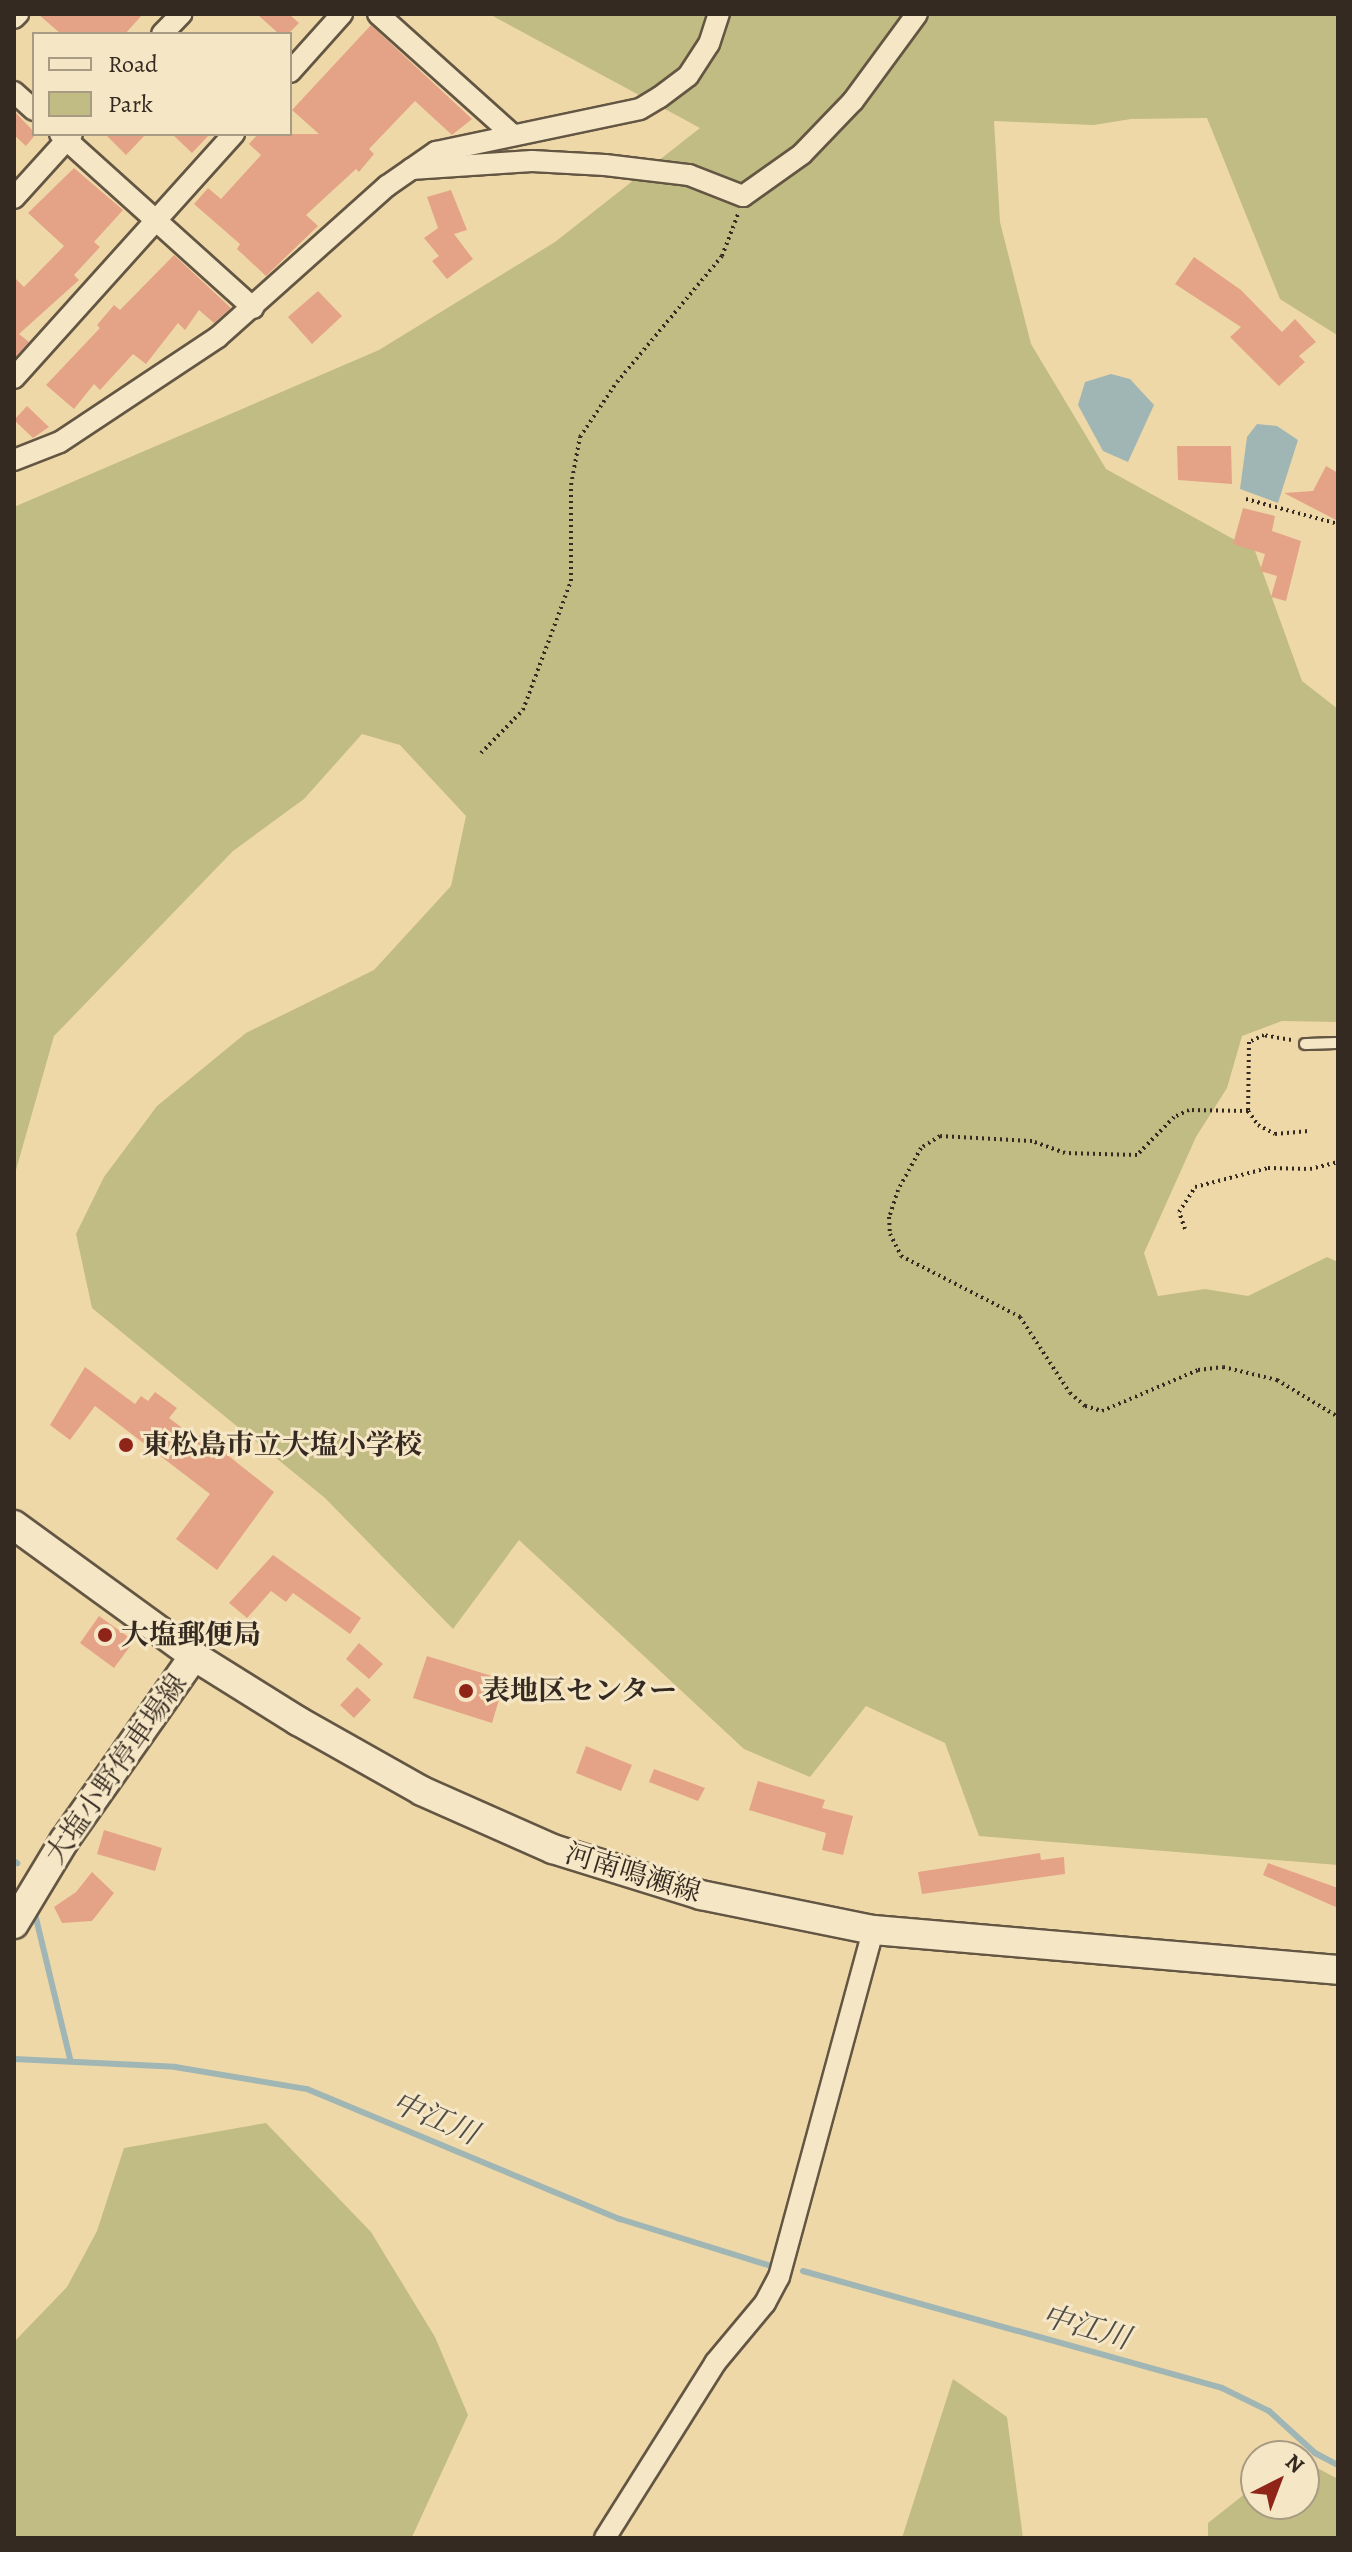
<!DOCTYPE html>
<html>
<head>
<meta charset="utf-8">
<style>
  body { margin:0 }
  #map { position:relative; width:1352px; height:2552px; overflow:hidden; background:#efd8a8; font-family:Alegreya,"Noto Serif JP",serif }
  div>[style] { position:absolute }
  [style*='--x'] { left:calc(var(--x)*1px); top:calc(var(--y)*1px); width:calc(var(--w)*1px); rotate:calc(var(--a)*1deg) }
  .green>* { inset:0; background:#c0bc83 }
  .water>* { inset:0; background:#a0b6b5 }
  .stream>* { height:6px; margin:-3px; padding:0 3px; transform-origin:3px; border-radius:3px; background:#a0b6b5 }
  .building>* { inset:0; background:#e4a386 }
  .path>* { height:4px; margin-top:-2px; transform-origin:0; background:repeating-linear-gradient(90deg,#342a21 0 2px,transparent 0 6px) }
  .roads { filter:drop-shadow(2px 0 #635643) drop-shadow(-2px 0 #635643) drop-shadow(0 2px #635643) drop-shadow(0 -2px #635643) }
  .service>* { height:10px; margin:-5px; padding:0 5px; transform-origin:5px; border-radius:5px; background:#f5e6c6 }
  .minor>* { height:20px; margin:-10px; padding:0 10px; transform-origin:10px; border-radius:10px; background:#f5e6c6 }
  .secondary>* { height:28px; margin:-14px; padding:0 14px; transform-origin:14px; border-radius:14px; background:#f5e6c6 }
  .dots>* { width:22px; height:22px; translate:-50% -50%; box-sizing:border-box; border:4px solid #f5e6c6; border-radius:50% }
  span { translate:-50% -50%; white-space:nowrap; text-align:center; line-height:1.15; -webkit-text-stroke:6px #f5e6c6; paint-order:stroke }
  .poi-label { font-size:28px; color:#342a21; font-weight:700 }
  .left { translate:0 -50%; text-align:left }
  .street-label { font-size:28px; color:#342a21 }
  .water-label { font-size:30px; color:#4f4d46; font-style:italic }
  .frame { position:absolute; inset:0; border:16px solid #342a21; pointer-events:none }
  .legend { position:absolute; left:32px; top:32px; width:260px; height:104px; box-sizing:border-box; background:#f5e6c6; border:2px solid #a89b84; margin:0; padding:10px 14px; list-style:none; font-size:24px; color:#342a21 }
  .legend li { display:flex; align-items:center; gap:16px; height:40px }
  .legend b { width:40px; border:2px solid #a89b84 }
  .north { position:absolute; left:1240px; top:2440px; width:80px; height:80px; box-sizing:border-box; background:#f5e6c6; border:2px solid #a89b84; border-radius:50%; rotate:42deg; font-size:22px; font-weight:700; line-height:32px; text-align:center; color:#342a21 }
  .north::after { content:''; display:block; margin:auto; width:28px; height:36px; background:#8f2418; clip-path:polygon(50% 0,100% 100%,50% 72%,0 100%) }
</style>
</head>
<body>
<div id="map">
  <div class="green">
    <div style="clip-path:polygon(489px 14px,1338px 14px,1337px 335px,1280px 299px,1207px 118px,1131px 119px,1094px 125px,994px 121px,1000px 222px,1031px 344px,1106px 469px,1255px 551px,1302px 681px,1338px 709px,1338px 1022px,1282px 1021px,1242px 1036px,1227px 1088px,1196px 1137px,1144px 1253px,1158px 1296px,1205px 1289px,1248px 1296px,1327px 1257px,1338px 1262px,1338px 1865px,979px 1836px,945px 1743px,866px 1706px,810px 1777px,744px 1749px,519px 1540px,453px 1629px,325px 1498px,92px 1308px,76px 1234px,104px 1177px,157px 1106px,246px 1033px,374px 970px,451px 886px,466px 816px,400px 745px,362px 734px,304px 799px,233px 851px,54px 1036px,14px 1177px,14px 507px,379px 350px,555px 242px,700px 128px)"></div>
    <div style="clip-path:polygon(266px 2123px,371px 2232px,435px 2337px,468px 2415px,412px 2537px,14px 2538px,14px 2342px,67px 2287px,97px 2231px,124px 2148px)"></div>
    <div style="clip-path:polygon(953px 2379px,1007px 2417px,1023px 2538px,902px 2538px)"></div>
    <div style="clip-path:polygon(1304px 2461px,1338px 2479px,1338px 2538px,1208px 2538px,1208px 2523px,1256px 2485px,1256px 2504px,1304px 2504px)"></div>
  </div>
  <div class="water">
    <div style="clip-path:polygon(1111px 374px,1130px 379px,1154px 405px,1128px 462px,1103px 451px,1078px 405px,1085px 382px)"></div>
    <div style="clip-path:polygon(1257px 424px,1277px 426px,1298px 440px,1278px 503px,1240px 489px,1247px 437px)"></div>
  </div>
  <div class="stream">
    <div style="--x:14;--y:1861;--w:4;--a:34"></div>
    <div style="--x:35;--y:1914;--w:149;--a:76.4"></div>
    <div style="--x:14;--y:2059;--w:161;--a:2.8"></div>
    <div style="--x:175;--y:2067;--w:134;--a:9.5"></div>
    <div style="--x:307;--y:2089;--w:339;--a:22.6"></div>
    <div style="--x:620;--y:2219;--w:158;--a:17.3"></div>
    <div style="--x:803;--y:2271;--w:435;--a:15.6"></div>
    <div style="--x:1222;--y:2388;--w:52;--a:26.1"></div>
    <div style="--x:1269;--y:2411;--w:62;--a:42.4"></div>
    <div style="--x:1315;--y:2453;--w:26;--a:28"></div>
  </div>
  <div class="building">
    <div style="clip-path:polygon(38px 14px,143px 14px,125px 34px,61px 34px)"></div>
    <div style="clip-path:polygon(257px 14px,289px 14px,299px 23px,288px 34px,279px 34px)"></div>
    <div style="clip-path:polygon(371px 25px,472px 119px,452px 135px,415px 101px,369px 149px,374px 154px,359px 172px,356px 169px,306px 215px,318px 226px,266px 276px,237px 249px,240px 244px,194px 204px,208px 188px,221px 199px,261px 155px,249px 144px,258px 134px,319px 134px,292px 110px)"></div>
    <div style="clip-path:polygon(14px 111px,36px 134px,26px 146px,14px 135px)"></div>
    <div style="clip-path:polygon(105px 134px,146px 134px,126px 155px)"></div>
    <div style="clip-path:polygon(172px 134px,210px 134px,192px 153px)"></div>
    <div style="clip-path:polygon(74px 168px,123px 210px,94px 242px,100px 247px,74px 275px,79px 280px,19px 334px,29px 342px,14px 359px,14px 277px,24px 287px,64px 246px,28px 213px)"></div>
    <div style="clip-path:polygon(451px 190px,467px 230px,454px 234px,473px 259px,447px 279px,432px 261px,439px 256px,424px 238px,438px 228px,427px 197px)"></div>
    <div style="clip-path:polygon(174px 255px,231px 308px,214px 323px,199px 310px,185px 330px,178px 323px,146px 364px,133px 354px,100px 390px,94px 384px,74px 409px,46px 385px,100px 328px,97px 325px,114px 305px,120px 310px)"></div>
    <div style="clip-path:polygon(1194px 257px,1241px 290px,1282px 332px,1295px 319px,1316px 342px,1299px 356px,1305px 362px,1279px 386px,1230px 337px,1241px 327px,1175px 284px)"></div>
    <div style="clip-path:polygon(318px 291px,342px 316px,312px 344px,288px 317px)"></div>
    <div style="clip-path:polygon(27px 406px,49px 427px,33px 438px,14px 420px)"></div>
    <div style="clip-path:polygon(1177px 446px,1231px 446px,1232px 484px,1178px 480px)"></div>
    <div style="clip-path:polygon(1326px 466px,1338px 473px,1338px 521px,1284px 493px,1313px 491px)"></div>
    <div style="clip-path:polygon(1243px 508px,1275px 516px,1272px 531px,1301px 541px,1286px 601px,1271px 597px,1277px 576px,1260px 571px,1265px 554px,1233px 544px)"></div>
    <div style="clip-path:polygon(85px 1367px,135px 1404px,141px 1396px,148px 1401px,155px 1392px,177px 1408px,169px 1418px,197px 1439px,201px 1434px,274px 1492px,217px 1570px,176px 1539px,210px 1494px,95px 1406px,70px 1440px,50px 1425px)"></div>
    <div style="clip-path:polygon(273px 1555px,361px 1618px,350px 1634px,293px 1593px,286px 1602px,271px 1591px,247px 1618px,229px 1603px)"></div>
    <div style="clip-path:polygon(99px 1616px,134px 1641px,114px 1668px,80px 1643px)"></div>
    <div style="clip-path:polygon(359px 1643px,383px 1664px,369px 1679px,346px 1659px)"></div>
    <div style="clip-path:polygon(427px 1656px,505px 1680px,492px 1723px,413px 1698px)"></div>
    <div style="clip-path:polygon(357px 1687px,371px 1700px,354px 1718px,340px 1705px)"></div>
    <div style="clip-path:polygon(586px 1746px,632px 1765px,621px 1791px,576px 1773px)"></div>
    <div style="clip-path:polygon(654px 1769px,705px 1788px,698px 1801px,649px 1782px)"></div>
    <div style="clip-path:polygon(758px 1781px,825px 1800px,822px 1808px,853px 1816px,843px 1855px,822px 1850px,826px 1833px,749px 1810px)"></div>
    <div style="clip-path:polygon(104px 1830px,162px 1848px,155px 1871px,97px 1854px)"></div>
    <div style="clip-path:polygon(1040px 1853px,1041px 1860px,1064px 1857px,1065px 1874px,922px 1894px,918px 1872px)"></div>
    <div style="clip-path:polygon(1268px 1863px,1338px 1888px,1338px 1908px,1263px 1875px)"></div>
    <div style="clip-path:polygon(92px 1872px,114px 1893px,92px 1921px,62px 1923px,54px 1907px,76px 1892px)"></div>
  </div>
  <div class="path">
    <div style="--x:1246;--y:499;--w:95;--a:15.2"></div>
    <div style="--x:481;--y:753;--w:60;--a:-45.7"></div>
    <div style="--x:523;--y:710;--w:138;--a:-69.6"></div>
    <div style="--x:571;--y:581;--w:96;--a:-90"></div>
    <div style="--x:571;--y:485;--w:49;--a:-79.4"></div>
    <div style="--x:580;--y:437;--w:66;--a:-56.1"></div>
    <div style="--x:617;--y:382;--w:164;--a:-50.2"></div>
    <div style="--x:722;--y:256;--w:45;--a:-69.1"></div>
    <div style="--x:1291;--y:1040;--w:27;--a:-170"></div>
    <div style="--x:1264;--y:1035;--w:17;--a:155"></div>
    <div style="--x:1249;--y:1042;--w:69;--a:90.8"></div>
    <div style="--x:1248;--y:1111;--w:59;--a:-179"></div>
    <div style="--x:1189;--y:1110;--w:17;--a:155"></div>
    <div style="--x:1174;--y:1117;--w:53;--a:134.2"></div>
    <div style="--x:1137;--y:1155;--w:72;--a:-178.4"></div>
    <div style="--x:1065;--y:1153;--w:35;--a:-160"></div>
    <div style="--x:1032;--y:1141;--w:92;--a:-176.9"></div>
    <div style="--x:940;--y:1136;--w:22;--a:148"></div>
    <div style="--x:921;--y:1148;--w:48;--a:118.7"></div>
    <div style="--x:898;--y:1190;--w:28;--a:108"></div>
    <div style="--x:889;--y:1217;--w:17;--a:87"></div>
    <div style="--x:890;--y:1234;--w:25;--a:63"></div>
    <div style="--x:901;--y:1256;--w:134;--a:27.1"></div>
    <div style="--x:1020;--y:1317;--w:91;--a:56.7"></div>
    <div style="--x:1070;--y:1393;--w:20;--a:41"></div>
    <div style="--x:1085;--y:1406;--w:18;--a:16"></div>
    <div style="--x:1102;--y:1411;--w:104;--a:-23.1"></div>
    <div style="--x:1198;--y:1370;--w:25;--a:-7"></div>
    <div style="--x:1223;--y:1367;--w:56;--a:13.5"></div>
    <div style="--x:1277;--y:1380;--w:71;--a:31.2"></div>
    <div style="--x:1248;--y:1111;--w:17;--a:54"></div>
    <div style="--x:1258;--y:1125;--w:19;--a:28"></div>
    <div style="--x:1275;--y:1134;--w:34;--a:-5"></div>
    <div style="--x:1185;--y:1229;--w:18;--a:-109"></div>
    <div style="--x:1179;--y:1212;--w:30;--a:-57"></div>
    <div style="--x:1195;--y:1187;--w:75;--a:-14.6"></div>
    <div style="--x:1268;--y:1168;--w:42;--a:1.4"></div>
    <div style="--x:1310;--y:1169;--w:29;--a:-14"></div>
  </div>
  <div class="roads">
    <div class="service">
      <div style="--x:1305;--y:1044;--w:33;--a:-2"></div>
    </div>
    <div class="minor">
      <div style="--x:378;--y:14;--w:181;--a:41.9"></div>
      <div style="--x:14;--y:18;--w:6;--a:-45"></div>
      <div style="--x:162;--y:34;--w:28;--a:-46"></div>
      <div style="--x:290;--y:72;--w:78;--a:-48.1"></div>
      <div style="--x:14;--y:92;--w:27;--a:42"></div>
      <div style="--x:60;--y:134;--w:260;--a:42"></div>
      <div style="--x:411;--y:169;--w:121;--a:-3.8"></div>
      <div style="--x:532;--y:161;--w:73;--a:3.1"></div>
      <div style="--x:605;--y:165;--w:85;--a:6.8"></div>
      <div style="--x:689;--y:175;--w:58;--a:21.3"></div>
      <div style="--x:743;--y:196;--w:72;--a:-35.4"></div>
      <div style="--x:802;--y:154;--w:74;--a:-46.1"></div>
      <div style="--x:853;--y:101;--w:108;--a:-53.7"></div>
      <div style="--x:14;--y:198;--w:86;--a:-47.8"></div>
      <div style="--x:14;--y:378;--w:329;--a:-48"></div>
      <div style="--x:14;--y:460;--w:49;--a:-21.4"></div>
      <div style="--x:60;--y:442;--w:190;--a:-33.6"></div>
      <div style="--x:218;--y:337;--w:227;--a:-41.8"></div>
      <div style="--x:387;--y:186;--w:60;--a:-34.8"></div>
      <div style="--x:436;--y:152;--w:208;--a:-11.9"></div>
      <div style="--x:640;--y:109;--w:23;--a:-31"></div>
      <div style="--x:660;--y:97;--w:35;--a:-37"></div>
      <div style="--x:688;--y:76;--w:38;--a:-57"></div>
      <div style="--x:709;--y:44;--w:32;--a:-72"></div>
      <div style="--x:605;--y:2538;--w:207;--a:-57.8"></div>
      <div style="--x:715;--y:2363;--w:78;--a:-50.2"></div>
      <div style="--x:765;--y:2303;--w:30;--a:-62"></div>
      <div style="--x:779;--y:2277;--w:360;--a:-74.8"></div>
    </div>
    <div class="secondary">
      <div style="--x:14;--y:1525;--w:223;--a:36"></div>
      <div style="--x:194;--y:1656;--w:123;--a:32"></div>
      <div style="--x:298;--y:1721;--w:142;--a:29.4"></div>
      <div style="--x:422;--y:1791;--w:143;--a:23.9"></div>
      <div style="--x:553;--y:1849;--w:155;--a:17.3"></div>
      <div style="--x:701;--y:1895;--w:176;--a:11.5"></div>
      <div style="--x:873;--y:1930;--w:467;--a:4.9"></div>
      <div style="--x:14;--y:1924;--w:97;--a:-58.9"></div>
      <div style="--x:64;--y:1841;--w:226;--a:-54.9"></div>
    </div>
  </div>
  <div class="dots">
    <div style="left:126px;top:1445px;background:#8f2418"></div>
    <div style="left:105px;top:1635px;background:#8f2418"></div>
    <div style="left:466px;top:1691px;background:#8f2418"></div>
  </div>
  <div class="poi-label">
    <span class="left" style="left:142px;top:1445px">東松島市立大塩小学校</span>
    <span class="left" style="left:121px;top:1635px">大塩郵便局</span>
    <span class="left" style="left:482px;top:1691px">表地区センター</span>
  </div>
  <div class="street-label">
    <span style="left:116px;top:1769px;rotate:-55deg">大塩小野停車場線</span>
    <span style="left:633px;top:1873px;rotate:17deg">河南鳴瀬線</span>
  </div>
  <div class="water-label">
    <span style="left:435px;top:2118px;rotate:23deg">中江川</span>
    <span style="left:1086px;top:2327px;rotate:16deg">中江川</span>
  </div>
  <div class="frame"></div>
  <ul class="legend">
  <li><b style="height:10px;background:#f5e6c6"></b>Road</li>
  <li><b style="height:22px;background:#c0bc83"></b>Park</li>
  </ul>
  <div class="north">N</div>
</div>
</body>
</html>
